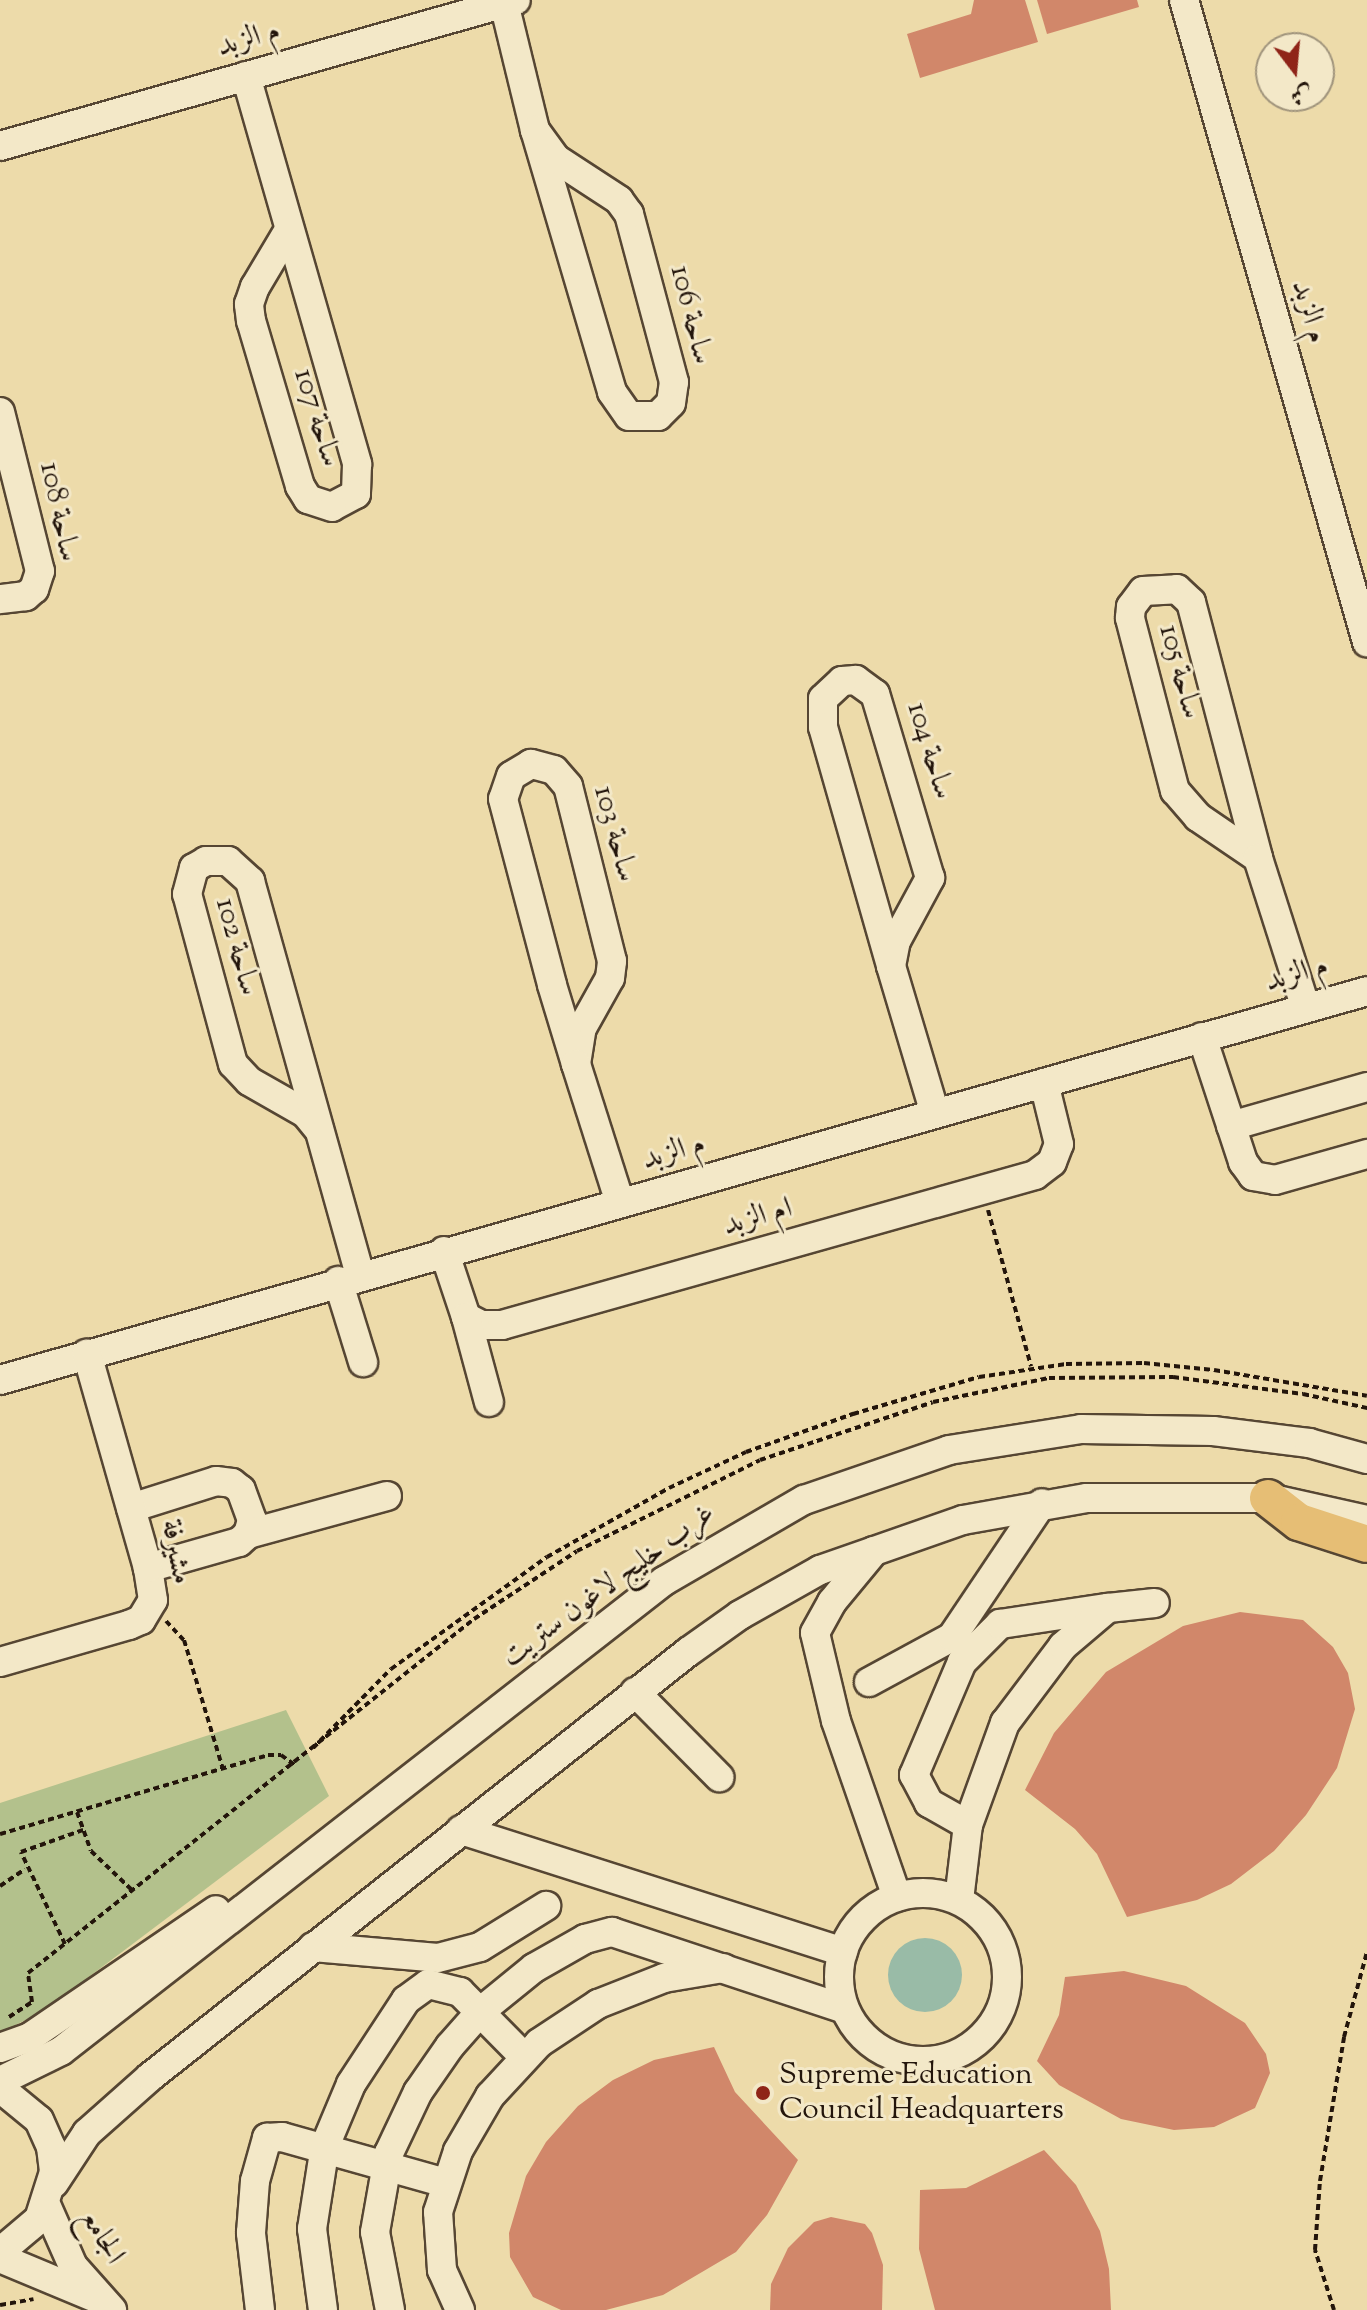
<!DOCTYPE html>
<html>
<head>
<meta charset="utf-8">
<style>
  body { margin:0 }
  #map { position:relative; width:1367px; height:2310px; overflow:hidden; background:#eddbaa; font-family:"Sorts Mill Goudy",Amiri,serif }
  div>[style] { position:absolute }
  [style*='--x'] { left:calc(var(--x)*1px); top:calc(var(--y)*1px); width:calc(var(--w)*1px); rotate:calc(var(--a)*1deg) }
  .green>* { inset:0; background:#b3c18c }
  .water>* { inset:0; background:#99bba7 }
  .round { border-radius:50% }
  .building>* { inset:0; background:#d1876a }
  .path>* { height:4px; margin-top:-2px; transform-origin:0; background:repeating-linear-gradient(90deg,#23150b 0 6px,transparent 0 10px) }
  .roads { filter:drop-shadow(2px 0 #564633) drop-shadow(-2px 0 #564633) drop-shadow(0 2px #564633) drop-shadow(0 -2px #564633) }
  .minor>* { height:28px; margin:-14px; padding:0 14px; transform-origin:14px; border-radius:14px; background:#f3e8c8 }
  .minor>.ring { margin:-14px; padding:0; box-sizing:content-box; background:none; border:28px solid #f3e8c8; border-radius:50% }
  .major>* { height:36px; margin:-18px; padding:0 18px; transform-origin:18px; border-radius:18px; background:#e6be75 }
  .dots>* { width:22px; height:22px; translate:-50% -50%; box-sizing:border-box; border:4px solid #f3e8c8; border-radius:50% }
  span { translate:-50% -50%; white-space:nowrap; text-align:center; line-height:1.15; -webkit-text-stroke:6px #f3e8c8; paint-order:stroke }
  .street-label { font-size:30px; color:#23150b }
  .poi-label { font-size:30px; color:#23150b }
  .left { translate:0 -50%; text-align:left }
  .north { position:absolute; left:1255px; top:32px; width:80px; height:80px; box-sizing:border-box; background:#f3e8c8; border:2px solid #a0947c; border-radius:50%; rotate:164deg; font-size:22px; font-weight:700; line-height:32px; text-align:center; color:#23150b }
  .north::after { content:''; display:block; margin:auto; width:28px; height:36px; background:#8f2418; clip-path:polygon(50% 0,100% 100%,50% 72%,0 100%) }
</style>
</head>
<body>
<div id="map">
  <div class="green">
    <div style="clip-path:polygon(286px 1710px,329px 1796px,45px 2010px,0 2033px,0 1803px)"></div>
  </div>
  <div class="water">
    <div class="round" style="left:888px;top:1938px;width:74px;height:74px"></div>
  </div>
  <div class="building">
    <div style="clip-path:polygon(974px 0,1025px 0,1038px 42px,920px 78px,907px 34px,971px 14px)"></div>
    <div style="clip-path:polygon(1037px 0,1137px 0,1139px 7px,1047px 34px)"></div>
    <div style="clip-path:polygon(1240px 1612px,1303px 1620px,1333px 1647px,1348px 1673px,1355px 1709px,1337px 1768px,1306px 1815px,1274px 1851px,1231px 1884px,1197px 1900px,1127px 1917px,1097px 1854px,1075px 1829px,1025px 1790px,1054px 1733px,1106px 1672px,1183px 1626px)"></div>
    <div style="clip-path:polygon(1124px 1971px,1186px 1986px,1245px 2023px,1266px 2054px,1270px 2073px,1255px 2108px,1214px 2127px,1174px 2130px,1121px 2119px,1059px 2085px,1037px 2061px,1059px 2015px,1065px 1977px)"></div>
    <div style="clip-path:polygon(714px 2047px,735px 2092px,798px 2160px,767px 2215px,736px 2252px,663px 2295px,606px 2310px,561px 2310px,533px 2297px,510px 2257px,509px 2233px,526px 2176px,546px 2142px,578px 2106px,613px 2080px,654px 2060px)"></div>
    <div style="clip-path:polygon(1044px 2150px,1076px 2185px,1100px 2231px,1109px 2269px,1111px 2310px,935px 2310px,919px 2249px,920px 2190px,966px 2188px)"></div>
    <div style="clip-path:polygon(831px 2217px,865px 2224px,872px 2233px,883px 2265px,882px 2310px,770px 2310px,771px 2284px,788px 2248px,814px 2222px)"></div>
  </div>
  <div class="path">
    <div style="--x:988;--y:1210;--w:162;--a:74.6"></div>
    <div style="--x:166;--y:1621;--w:26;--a:47"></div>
    <div style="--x:184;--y:1640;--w:135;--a:73.2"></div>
    <div style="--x:313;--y:1748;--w:111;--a:-45.4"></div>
    <div style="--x:391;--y:1669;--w:192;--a:-35.7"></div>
    <div style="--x:547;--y:1557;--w:140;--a:-29.5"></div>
    <div style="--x:669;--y:1488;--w:85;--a:-25.1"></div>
    <div style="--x:746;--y:1452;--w:114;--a:-19.6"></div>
    <div style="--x:853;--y:1414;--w:131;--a:-16.4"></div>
    <div style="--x:979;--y:1377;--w:88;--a:-8.5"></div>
    <div style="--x:1066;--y:1364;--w:78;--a:-0.7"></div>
    <div style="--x:1144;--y:1363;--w:70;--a:5.7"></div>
    <div style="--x:1214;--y:1370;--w:155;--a:9.6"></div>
    <div style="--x:77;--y:1812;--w:41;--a:70.3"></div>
    <div style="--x:91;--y:1851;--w:59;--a:43.6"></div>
    <div style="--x:0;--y:1834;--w:279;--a:-16.4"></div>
    <div style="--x:268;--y:1755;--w:13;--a:0"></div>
    <div style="--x:281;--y:1755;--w:17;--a:36"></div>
    <div style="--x:0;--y:1886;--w:30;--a:-34"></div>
    <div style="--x:65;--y:1944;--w:102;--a:-115.6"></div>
    <div style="--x:21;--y:1852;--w:66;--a:-19.5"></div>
    <div style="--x:9;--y:2017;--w:27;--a:-33"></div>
    <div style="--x:32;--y:2002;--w:29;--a:-98"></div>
    <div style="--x:28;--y:1973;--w:569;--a:-38.44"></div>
    <div style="--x:474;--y:1619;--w:123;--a:-33.4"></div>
    <div style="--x:577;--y:1551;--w:204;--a:-26.4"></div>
    <div style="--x:760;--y:1460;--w:182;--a:-18.5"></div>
    <div style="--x:933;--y:1402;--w:118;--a:-11.7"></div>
    <div style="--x:1049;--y:1378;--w:124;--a:-0.5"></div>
    <div style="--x:1173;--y:1377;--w:131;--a:7.5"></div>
    <div style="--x:1303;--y:1394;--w:66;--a:12.3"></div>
    <div style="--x:0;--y:2305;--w:34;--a:-10"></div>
    <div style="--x:1334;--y:2310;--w:63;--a:-107.6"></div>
    <div style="--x:1315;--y:2250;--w:69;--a:-85.9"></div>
    <div style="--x:1320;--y:2181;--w:146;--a:-80.5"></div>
    <div style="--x:1344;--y:2037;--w:88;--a:-74.9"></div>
  </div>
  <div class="roads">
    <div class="minor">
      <div style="--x:1184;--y:0;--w:668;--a:74.09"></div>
      <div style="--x:504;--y:3;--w:131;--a:76.3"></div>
      <div style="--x:535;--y:130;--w:273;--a:73.6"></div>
      <div style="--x:612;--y:392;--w:29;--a:55"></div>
      <div style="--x:629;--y:416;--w:29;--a:0"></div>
      <div style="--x:658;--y:416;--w:18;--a:-45"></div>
      <div style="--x:671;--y:403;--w:21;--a:-82"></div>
      <div style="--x:674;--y:382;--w:174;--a:-105"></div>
      <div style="--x:629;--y:214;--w:17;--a:-126"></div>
      <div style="--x:619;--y:200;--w:75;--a:-146.9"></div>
      <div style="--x:556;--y:159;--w:36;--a:-126"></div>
      <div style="--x:246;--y:76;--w:404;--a:74"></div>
      <div style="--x:357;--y:464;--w:30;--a:92"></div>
      <div style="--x:356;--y:494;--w:27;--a:152"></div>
      <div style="--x:332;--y:507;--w:25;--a:-162"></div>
      <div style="--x:308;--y:499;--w:15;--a:-122"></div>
      <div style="--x:300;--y:486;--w:172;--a:-106.5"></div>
      <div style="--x:251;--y:321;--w:17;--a:-97"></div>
      <div style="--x:249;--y:304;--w:18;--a:-71"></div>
      <div style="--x:255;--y:287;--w:63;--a:-59.3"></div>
      <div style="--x:0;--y:146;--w:536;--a:-15.8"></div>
      <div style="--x:0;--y:412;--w:164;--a:75.9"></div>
      <div style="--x:40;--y:571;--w:19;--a:108"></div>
      <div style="--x:34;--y:589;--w:11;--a:139"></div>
      <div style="--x:26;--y:596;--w:26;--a:173"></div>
      <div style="--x:1258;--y:858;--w:73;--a:-145.7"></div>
      <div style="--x:1198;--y:817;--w:35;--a:-131"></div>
      <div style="--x:1175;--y:791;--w:179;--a:-104.6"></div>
      <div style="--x:1130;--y:618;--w:11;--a:-85"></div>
      <div style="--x:1131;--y:607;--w:20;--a:-53"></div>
      <div style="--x:1143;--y:591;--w:34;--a:-3"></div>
      <div style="--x:1177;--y:589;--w:19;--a:43"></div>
      <div style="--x:1191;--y:602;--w:265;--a:75.3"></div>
      <div style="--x:1258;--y:858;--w:157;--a:72.3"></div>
      <div style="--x:891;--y:966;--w:25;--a:-79"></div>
      <div style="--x:896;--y:941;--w:72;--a:-61.6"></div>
      <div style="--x:930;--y:878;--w:192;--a:-106.6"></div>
      <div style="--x:875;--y:694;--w:24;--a:-144"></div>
      <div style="--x:856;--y:680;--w:14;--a:176"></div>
      <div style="--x:842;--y:681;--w:26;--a:137"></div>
      <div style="--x:823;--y:699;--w:28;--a:90"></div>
      <div style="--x:823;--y:727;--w:248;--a:74.1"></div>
      <div style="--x:891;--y:966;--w:154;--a:73.4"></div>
      <div style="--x:1202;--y:1037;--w:132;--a:71.8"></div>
      <div style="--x:1243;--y:1162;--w:17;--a:54"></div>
      <div style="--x:1253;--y:1176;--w:22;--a:10"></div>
      <div style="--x:1275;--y:1180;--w:96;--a:-15.8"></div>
      <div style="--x:576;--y:1064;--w:36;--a:-81"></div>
      <div style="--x:582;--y:1028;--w:57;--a:-60.8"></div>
      <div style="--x:610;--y:978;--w:17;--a:-83"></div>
      <div style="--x:612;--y:961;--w:180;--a:-104.1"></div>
      <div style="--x:568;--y:786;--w:21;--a:-131"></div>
      <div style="--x:554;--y:770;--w:24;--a:-165"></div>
      <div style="--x:531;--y:764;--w:23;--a:149"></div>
      <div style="--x:511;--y:776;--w:24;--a:109"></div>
      <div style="--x:503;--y:799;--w:192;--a:75.2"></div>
      <div style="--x:552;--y:985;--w:83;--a:73.1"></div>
      <div style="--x:576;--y:1064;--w:146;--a:72.4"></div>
      <div style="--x:1231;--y:1126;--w:141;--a:-16"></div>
      <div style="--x:319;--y:1130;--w:22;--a:-129"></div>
      <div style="--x:305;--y:1113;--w:64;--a:-150.3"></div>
      <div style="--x:249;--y:1081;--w:23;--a:-133"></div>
      <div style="--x:233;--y:1064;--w:176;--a:-105.1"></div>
      <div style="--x:187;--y:894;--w:27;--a:-75"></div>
      <div style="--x:194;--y:868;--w:14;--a:-30"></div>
      <div style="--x:206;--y:861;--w:22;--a:0"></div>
      <div style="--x:228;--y:861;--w:30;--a:42"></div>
      <div style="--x:250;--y:881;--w:408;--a:74.4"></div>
      <div style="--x:444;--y:1251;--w:70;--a:71.6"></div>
      <div style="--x:466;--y:1317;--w:17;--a:28"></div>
      <div style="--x:481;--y:1325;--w:21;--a:0"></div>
      <div style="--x:502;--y:1325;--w:554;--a:-15.72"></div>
      <div style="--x:1035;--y:1175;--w:21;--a:-37"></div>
      <div style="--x:1052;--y:1162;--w:19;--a:-69"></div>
      <div style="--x:1059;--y:1144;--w:63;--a:-103.8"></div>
      <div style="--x:338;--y:1281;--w:85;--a:72.8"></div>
      <div style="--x:466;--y:1317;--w:88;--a:74.9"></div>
      <div style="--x:0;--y:1380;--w:1421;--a:-15.88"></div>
      <div style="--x:131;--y:1508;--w:89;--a:-17.6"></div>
      <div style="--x:216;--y:1481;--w:16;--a:7"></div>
      <div style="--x:232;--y:1483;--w:11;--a:38"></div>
      <div style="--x:241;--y:1490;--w:32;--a:70"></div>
      <div style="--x:252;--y:1520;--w:15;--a:106"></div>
      <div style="--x:248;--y:1534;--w:12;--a:138"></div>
      <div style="--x:239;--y:1542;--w:95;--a:164.1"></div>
      <div style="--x:248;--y:1534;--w:144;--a:-15.3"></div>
      <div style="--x:874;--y:1551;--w:66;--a:129.5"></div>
      <div style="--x:832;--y:1602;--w:35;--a:119"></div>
      <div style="--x:815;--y:1633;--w:90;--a:76.6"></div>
      <div style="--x:836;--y:1721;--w:186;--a:70.9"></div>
      <div style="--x:0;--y:1662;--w:134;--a:-16"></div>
      <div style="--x:129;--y:1625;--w:13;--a:-23"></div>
      <div style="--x:141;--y:1620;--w:23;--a:-59"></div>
      <div style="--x:153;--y:1600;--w:32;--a:-99"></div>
      <div style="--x:148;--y:1568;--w:223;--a:-105.9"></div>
      <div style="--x:869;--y:1682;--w:94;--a:-28.5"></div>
      <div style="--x:952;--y:1637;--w:161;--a:-56.1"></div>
      <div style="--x:635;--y:1692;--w:120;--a:45.3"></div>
      <div style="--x:968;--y:1825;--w:45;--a:-150.6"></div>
      <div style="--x:929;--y:1803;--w:32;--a:-118"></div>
      <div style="--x:914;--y:1775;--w:123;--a:-67"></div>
      <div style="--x:962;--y:1662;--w:54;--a:-45"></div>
      <div style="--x:1000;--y:1624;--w:108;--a:-8.5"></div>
      <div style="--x:461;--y:1830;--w:401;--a:17.7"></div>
      <div class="ring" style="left:839px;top:1893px;width:140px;height:140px"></div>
      <div style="--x:959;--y:1900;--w:76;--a:-83.2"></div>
      <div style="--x:968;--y:1825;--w:109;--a:-70.1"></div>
      <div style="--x:1005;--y:1723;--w:96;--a:-53"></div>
      <div style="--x:1063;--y:1646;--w:59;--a:-40.2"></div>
      <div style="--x:1108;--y:1608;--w:47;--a:-6.1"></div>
      <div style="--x:313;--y:1947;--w:125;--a:5"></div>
      <div style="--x:438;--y:1958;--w:43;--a:-14.7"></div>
      <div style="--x:480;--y:1947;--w:78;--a:-31.8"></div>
      <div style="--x:0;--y:2048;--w:32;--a:-20"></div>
      <div style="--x:30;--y:2037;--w:225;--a:-34.3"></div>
      <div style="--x:0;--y:2081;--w:68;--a:-26.2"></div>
      <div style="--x:61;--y:2051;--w:765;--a:-37.93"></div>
      <div style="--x:664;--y:1581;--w:162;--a:-30.1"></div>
      <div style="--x:804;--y:1500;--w:153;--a:-19"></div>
      <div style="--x:949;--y:1450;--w:134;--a:-9"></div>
      <div style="--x:1081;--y:1429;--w:132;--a:0.9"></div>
      <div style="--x:1213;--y:1431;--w:97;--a:7.1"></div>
      <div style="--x:1309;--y:1443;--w:60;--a:15.4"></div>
      <div style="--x:0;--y:2088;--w:50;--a:39.4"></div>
      <div style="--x:39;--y:2120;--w:30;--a:66"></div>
      <div style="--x:51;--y:2147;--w:25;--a:83"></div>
      <div style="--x:54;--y:2172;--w:49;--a:107.7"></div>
      <div style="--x:39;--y:2219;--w:51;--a:139.8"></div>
      <div style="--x:54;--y:2183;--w:60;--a:-56.6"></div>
      <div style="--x:87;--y:2133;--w:84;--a:-41.6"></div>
      <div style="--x:150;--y:2077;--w:686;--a:-38.31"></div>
      <div style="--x:688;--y:1652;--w:64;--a:-35.4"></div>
      <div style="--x:740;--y:1615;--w:92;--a:-29.4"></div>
      <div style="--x:820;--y:1570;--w:151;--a:-19.3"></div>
      <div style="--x:963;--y:1520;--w:126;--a:-10.1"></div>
      <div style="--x:1087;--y:1498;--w:181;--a:0"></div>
      <div style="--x:1268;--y:1498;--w:101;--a:12.5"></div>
      <div style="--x:47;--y:2207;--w:64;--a:66.2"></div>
      <div style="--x:73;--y:2266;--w:59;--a:48.4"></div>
      <div style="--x:0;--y:2258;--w:104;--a:22.6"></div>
      <div style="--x:260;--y:2310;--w:78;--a:-96.7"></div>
      <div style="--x:251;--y:2233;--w:52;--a:-85.6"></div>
      <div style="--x:255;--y:2181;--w:45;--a:-74.4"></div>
      <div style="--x:267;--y:2138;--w:15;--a:-4"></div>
      <div style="--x:282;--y:2137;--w:170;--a:15.7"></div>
      <div style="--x:323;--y:2310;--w:82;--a:-97.7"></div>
      <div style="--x:312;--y:2229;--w:84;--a:-81.1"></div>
      <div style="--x:325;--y:2146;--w:67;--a:-67.2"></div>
      <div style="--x:351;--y:2084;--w:100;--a:-56.8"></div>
      <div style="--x:406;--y:2000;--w:27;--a:-36"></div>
      <div style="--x:428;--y:1984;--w:33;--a:14"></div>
      <div style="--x:460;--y:1992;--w:91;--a:45.4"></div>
      <div style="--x:390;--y:2310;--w:79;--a:-100.9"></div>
      <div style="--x:375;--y:2232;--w:80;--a:-80"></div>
      <div style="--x:389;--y:2153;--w:68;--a:-64.6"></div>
      <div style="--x:418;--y:2092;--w:56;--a:-55.2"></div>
      <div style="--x:450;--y:2046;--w:47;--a:-48.5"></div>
      <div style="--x:481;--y:2011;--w:68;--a:-39.1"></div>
      <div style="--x:534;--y:1968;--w:59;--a:-29.6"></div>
      <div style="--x:585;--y:1939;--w:28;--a:-15"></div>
      <div style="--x:612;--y:1932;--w:245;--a:18.3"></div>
      <div style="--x:460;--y:2310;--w:44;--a:-114.2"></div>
      <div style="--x:442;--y:2270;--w:58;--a:-93.9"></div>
      <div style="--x:438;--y:2212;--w:64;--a:-71.8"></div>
      <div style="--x:458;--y:2151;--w:64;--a:-59.8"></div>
      <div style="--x:490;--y:2096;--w:72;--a:-47.2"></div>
      <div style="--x:539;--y:2043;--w:71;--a:-33.5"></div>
      <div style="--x:598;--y:2004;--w:71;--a:-21.5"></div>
      <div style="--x:664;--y:1978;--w:60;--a:-9.6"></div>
    </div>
    <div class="major">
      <div style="--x:1268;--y:1498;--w:39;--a:38"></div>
      <div style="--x:1299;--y:1522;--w:71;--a:17.9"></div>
    </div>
  </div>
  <div class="dots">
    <div style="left:763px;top:2093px;background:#8f2418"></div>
  </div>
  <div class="street-label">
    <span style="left:249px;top:40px;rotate:-16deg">م الزبد</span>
    <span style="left:1308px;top:312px;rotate:74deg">م الزبد</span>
    <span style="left:690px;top:315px;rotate:76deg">ساحة 106</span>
    <span style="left:316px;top:418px;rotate:73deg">ساحة 107</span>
    <span style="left:58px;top:512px;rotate:78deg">ساحة 108</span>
    <span style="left:1179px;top:672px;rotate:75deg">ساحة 105</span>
    <span style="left:929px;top:751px;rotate:73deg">ساحة 104</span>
    <span style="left:614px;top:834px;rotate:75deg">ساحة 103</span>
    <span style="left:236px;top:947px;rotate:75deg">ساحة 102</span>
    <span style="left:1297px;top:975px;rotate:-16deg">م الزبد</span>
    <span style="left:674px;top:1153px;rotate:-16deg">م الزبد</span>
    <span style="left:758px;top:1218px;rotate:-16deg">ام الزبد</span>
    <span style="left:175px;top:1552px;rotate:79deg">مشيرفة</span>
    <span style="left:609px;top:1586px;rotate:-36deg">غرب خليج لاغون ستريت</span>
    <span style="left:101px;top:2237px;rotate:59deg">الجامع</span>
  </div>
  <div class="poi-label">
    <span class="left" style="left:779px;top:2093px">Supreme Education<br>Council Headquarters</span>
  </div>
  <div class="north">ش</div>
</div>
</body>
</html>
